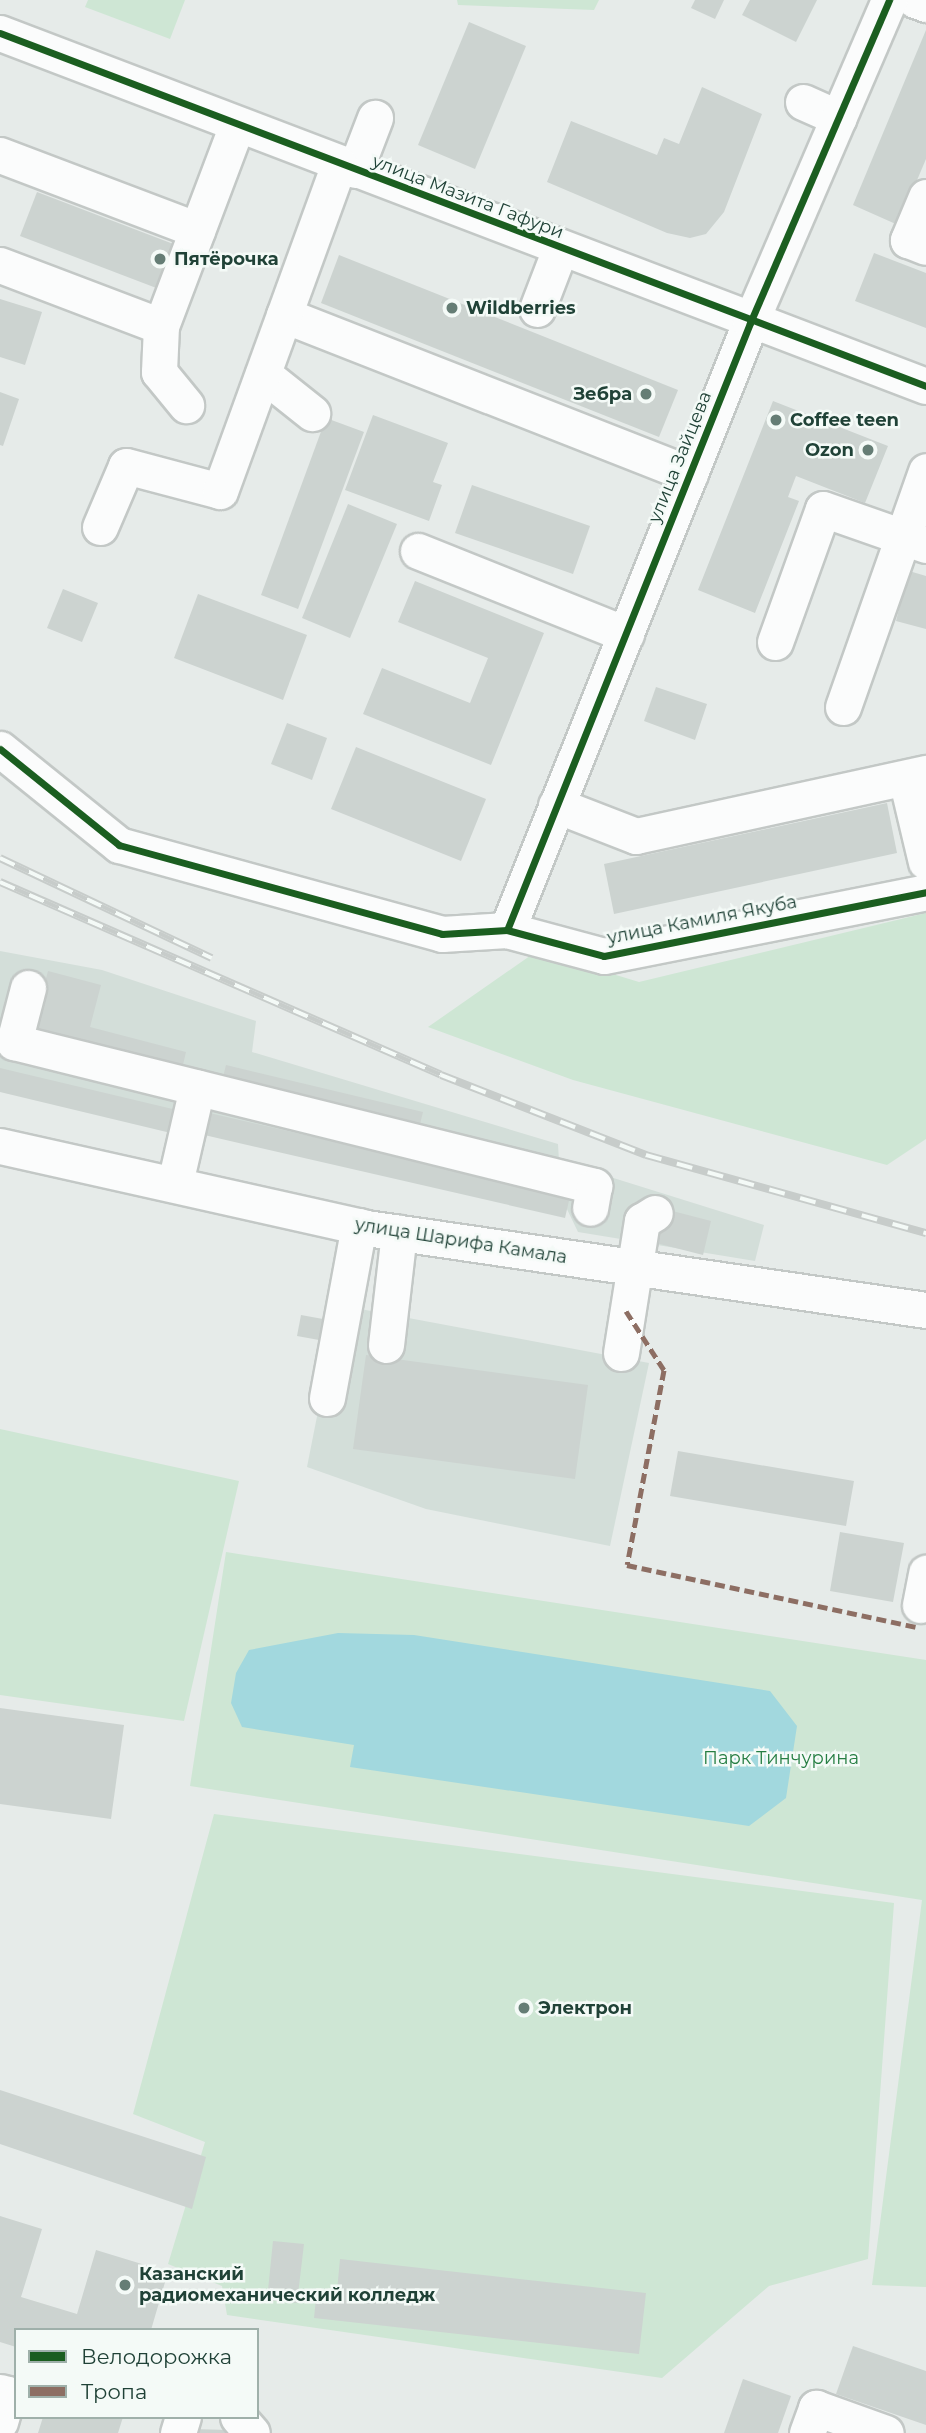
<!DOCTYPE html>
<html>
<head>
<meta charset="utf-8">
<style>
  body { margin:0 }
  #map { position:relative; width:926px; height:2433px; overflow:hidden; background:#e6ebe9; font-family:Montserrat,sans-serif }
  div>[style] { position:absolute }
  [style*='--x'] { left:calc(var(--x)*1px); top:calc(var(--y)*1px); width:calc(var(--w)*1px); rotate:calc(var(--a)*1deg) }
  .built>* { inset:0; background:#d3ded9 }
  .green>* { inset:0; background:#cee6d4 }
  .water>* { inset:0; background:#a2d8de }
  .building>* { inset:0; background:#ccd3d0 }
  .roads { filter:drop-shadow(2px 0 #c3c8c6) drop-shadow(-2px 0 #c3c8c6) drop-shadow(0 2px #c3c8c6) drop-shadow(0 -2px #c3c8c6) }
  .minor>* { height:35px; margin:-17.5px; padding:0 17.5px; transform-origin:17.5px; border-radius:17.5px; background:#fbfcfc }
  .rail>* { height:8px; margin-top:-4px; transform-origin:0; background:repeating-linear-gradient(90deg,#f4faf7 0 16px,#c7ccca 0 32px); box-sizing:border-box; border-block:2px solid #c7ccca }
  .quiet>* { height:5px; margin-top:-2.5px; transform-origin:0; background:repeating-linear-gradient(90deg,#8d6e63 0 10px,transparent 0 15px) }
  .cycleway>* { height:7px; margin:-3.5px; padding:0 3.5px; transform-origin:3.5px; border-radius:3.5px; background:#1b5e20 }
  .dots>* { width:19px; height:19px; translate:-50% -50%; box-sizing:border-box; border:4px solid #f4faf7; border-radius:50% }
  span { translate:-50% -50%; white-space:nowrap; text-align:center; line-height:1.15; -webkit-text-stroke:5px #f4faf7; paint-order:stroke }
  .street-label { font-size:18px; color:#204237 }
  .poi-label { font-size:18px; color:#204237; font-weight:700 }
  .left { translate:0 -50%; text-align:left }
  .right { translate:-100% -50%; text-align:right }
  .park-label { font-size:18px; color:#267e43 }
  .legend { position:absolute; left:14px; top:2328px; width:245px; height:91px; box-sizing:border-box; background:#f4faf7; border:2px solid #9fb0aa; margin:0; padding:9px 12px; list-style:none; font-size:21px; color:#204237 }
  .legend li { display:flex; align-items:center; gap:14px; height:35px }
  .legend b { width:35px; border:2px solid #9fb0aa }
</style>
</head>
<body>
<div id="map">
  <div class="built">
    <div style="clip-path:polygon(0 951px,102px 970px,256px 1021px,252px 1052px,558px 1144px,559px 1161px,764px 1225px,755px 1261px,578px 1232px,564px 1203px,0 1088px)"></div>
    <div style="clip-path:polygon(339px 1305px,649px 1363px,610px 1546px,426px 1509px,307px 1467px)"></div>
  </div>
  <div class="green">
    <div style="clip-path:polygon(88px 0,185px 0,170px 39px,85px 7px)"></div>
    <div style="clip-path:polygon(457px 0,599px 0,594px 10px,458px 5px)"></div>
    <div style="clip-path:polygon(926px 913px,926px 1139px,887px 1165px,573px 1080px,428px 1027px,537px 951px,639px 982px)"></div>
    <div style="clip-path:polygon(0 1429px,239px 1481px,184px 1721px,0 1695px)"></div>
    <div style="clip-path:polygon(226px 1552px,926px 1660px,926px 2287px,872px 2285px,922px 1900px,190px 1786px)"></div>
    <div style="clip-path:polygon(214px 1814px,894px 1903px,868px 2259px,769px 2286px,662px 2378px,227px 2315px,222px 2286px,168px 2264px,205px 2142px,133px 2114px)"></div>
  </div>
  <div class="water">
    <div style="clip-path:polygon(338px 1633px,414px 1635px,770px 1691px,797px 1726px,786px 1798px,749px 1826px,350px 1767px,354px 1745px,242px 1727px,231px 1703px,236px 1673px,249px 1650px)"></div>
  </div>
  <div class="building">
    <div style="clip-path:polygon(695px 0,724px 0,715px 19px,691px 8px)"></div>
    <div style="clip-path:polygon(750px 0,817px 0,796px 42px,742px 15px)"></div>
    <div style="clip-path:polygon(469px 22px,526px 46px,475px 169px,418px 145px)"></div>
    <div style="clip-path:polygon(926px 30px,926px 159px,898px 225px,853px 205px)"></div>
    <div style="clip-path:polygon(702px 87px,762px 114px,724px 212px,706px 234px,690px 238px,667px 233px,547px 182px,571px 121px,657px 155px,664px 138px,679px 144px)"></div>
    <div style="clip-path:polygon(37px 192px,176px 245px,159px 289px,20px 236px)"></div>
    <div style="clip-path:polygon(874px 253px,926px 273px,926px 328px,855px 301px)"></div>
    <div style="clip-path:polygon(339px 255px,678px 390px,659px 437px,321px 303px)"></div>
    <div style="clip-path:polygon(0 299px,42px 312px,25px 365px,0 357px)"></div>
    <div style="clip-path:polygon(0 392px,19px 399px,3px 446px,0 445px)"></div>
    <div style="clip-path:polygon(773px 401px,888px 446px,865px 503px,796px 476px,788px 497px,799px 501px,755px 613px,698px 590px)"></div>
    <div style="clip-path:polygon(373px 415px,448px 443px,433px 482px,442px 485px,429px 521px,345px 490px)"></div>
    <div style="clip-path:polygon(326px 418px,364px 432px,298px 609px,261px 595px)"></div>
    <div style="clip-path:polygon(472px 485px,590px 526px,573px 574px,455px 533px)"></div>
    <div style="clip-path:polygon(348px 504px,397px 524px,350px 638px,302px 618px)"></div>
    <div style="clip-path:polygon(899px 568px,926px 576px,926px 629px,896px 621px,901px 601px,891px 598px)"></div>
    <div style="clip-path:polygon(415px 581px,544px 633px,491px 765px,363px 714px,382px 668px,470px 703px,488px 658px,398px 622px)"></div>
    <div style="clip-path:polygon(63px 589px,98px 603px,82px 642px,47px 628px)"></div>
    <div style="clip-path:polygon(198px 594px,307px 635px,283px 700px,174px 658px)"></div>
    <div style="clip-path:polygon(656px 687px,707px 704px,695px 740px,644px 721px)"></div>
    <div style="clip-path:polygon(287px 723px,327px 738px,312px 780px,271px 764px)"></div>
    <div style="clip-path:polygon(356px 747px,486px 799px,461px 861px,331px 809px)"></div>
    <div style="clip-path:polygon(887px 803px,897px 853px,614px 914px,604px 864px)"></div>
    <div style="clip-path:polygon(48px 971px,101px 985px,90px 1027px,186px 1052px,180px 1078px,30px 1038px)"></div>
    <div style="clip-path:polygon(226px 1065px,423px 1112px,417px 1136px,220px 1089px)"></div>
    <div style="clip-path:polygon(0 1068px,181px 1111px,175px 1134px,0 1092px)"></div>
    <div style="clip-path:polygon(205px 1112px,570px 1196px,565px 1218px,200px 1134px)"></div>
    <div style="clip-path:polygon(661px 1208px,711px 1221px,703px 1255px,652px 1242px)"></div>
    <div style="clip-path:polygon(301px 1315px,323px 1319px,319px 1340px,297px 1336px)"></div>
    <div style="clip-path:polygon(366px 1355px,588px 1385px,575px 1479px,353px 1449px)"></div>
    <div style="clip-path:polygon(678px 1451px,854px 1481px,846px 1526px,670px 1496px)"></div>
    <div style="clip-path:polygon(840px 1532px,904px 1543px,893px 1602px,830px 1591px)"></div>
    <div style="clip-path:polygon(0 1708px,124px 1725px,111px 1819px,0 1804px)"></div>
    <div style="clip-path:polygon(0 2090px,206px 2157px,192px 2209px,0 2144px)"></div>
    <div style="clip-path:polygon(0 2216px,42px 2229px,21px 2297px,77px 2314px,96px 2250px,168px 2272px,151px 2330px,16px 2330px,16px 2347px,0 2342px)"></div>
    <div style="clip-path:polygon(273px 2241px,304px 2244px,297px 2303px,267px 2300px)"></div>
    <div style="clip-path:polygon(340px 2259px,646px 2293px,639px 2354px,314px 2318px,317px 2289px,337px 2291px)"></div>
    <div style="clip-path:polygon(853px 2346px,926px 2371px,926px 2425px,836px 2394px)"></div>
    <div style="clip-path:polygon(743px 2379px,791px 2396px,778px 2433px,724px 2433px)"></div>
    <div style="clip-path:polygon(43px 2417px,123px 2417px,118px 2433px,38px 2433px)"></div>
    <div style="clip-path:polygon(191px 2429px,229px 2430px,228px 2433px,191px 2433px)"></div>
  </div>
  <div class="roads">
    <div class="minor">
      <div style="--x:915;--y:0;--w:12;--a:20"></div>
      <div style="--x:0;--y:33;--w:991;--a:20.87"></div>
      <div style="--x:803;--y:102;--w:39;--a:24"></div>
      <div style="--x:0;--y:155;--w:211;--a:20.8"></div>
      <div style="--x:355;--y:170;--w:56;--a:-69"></div>
      <div style="--x:926;--y:197;--w:47;--a:112.7"></div>
      <div style="--x:908;--y:240;--w:19;--a:21"></div>
      <div style="--x:0;--y:265;--w:172;--a:20.8"></div>
      <div style="--x:161;--y:326;--w:215;--a:-69.3"></div>
      <div style="--x:537;--y:309;--w:64;--a:-69"></div>
      <div style="--x:284;--y:315;--w:436;--a:21.4"></div>
      <div style="--x:161;--y:326;--w:46;--a:92.5"></div>
      <div style="--x:159;--y:372;--w:43;--a:50.7"></div>
      <div style="--x:263;--y:374;--w:63;--a:38.5"></div>
      <div style="--x:100;--y:527;--w:66;--a:-66.9"></div>
      <div style="--x:126;--y:466;--w:97;--a:14.9"></div>
      <div style="--x:220;--y:491;--w:348;--a:-70"></div>
      <div style="--x:418;--y:551;--w:224;--a:21.8"></div>
      <div style="--x:775;--y:642;--w:141;--a:-70.2"></div>
      <div style="--x:823;--y:509;--w:109;--a:19.3"></div>
      <div style="--x:843;--y:707;--w:250;--a:-70.6"></div>
      <div style="--x:0;--y:749;--w:153;--a:38.9"></div>
      <div style="--x:119;--y:845;--w:335;--a:15.4"></div>
      <div style="--x:442;--y:934;--w:65;--a:-3.5"></div>
      <div style="--x:507;--y:930;--w:100;--a:15"></div>
      <div style="--x:604;--y:956;--w:328;--a:-11.2"></div>
      <div style="--x:906;--y:778;--w:86;--a:76.6"></div>
      <div style="--x:556;--y:805;--w:86;--a:21.2"></div>
      <div style="--x:636;--y:836;--w:297;--a:-12.3"></div>
      <div style="--x:507;--y:930;--w:654;--a:-68.18"></div>
      <div style="--x:750;--y:323;--w:352;--a:-66.7"></div>
      <div style="--x:28;--y:988;--w:56;--a:104.5"></div>
      <div style="--x:14;--y:1042;--w:598;--a:13.94"></div>
      <div style="--x:594;--y:1186;--w:22;--a:100"></div>
      <div style="--x:0;--y:1146;--w:375;--a:12.6"></div>
      <div style="--x:366;--y:1228;--w:566;--a:8.33"></div>
      <div style="--x:175;--y:1183;--w:98;--a:-77"></div>
      <div style="--x:386;--y:1345;--w:113;--a:-83.4"></div>
      <div style="--x:621;--y:1353;--w:134;--a:-81"></div>
      <div style="--x:642;--y:1221;--w:15;--a:-32"></div>
      <div style="--x:327;--y:1398;--w:175;--a:-79.5"></div>
      <div style="--x:920;--y:1605;--w:33;--a:-79"></div>
      <div style="--x:0;--y:2392;--w:8;--a:14"></div>
      <div style="--x:8;--y:2394;--w:29;--a:106"></div>
      <div style="--x:238;--y:2417;--w:21;--a:49"></div>
      <div style="--x:178;--y:2433;--w:17;--a:-73"></div>
      <div style="--x:807;--y:2433;--w:27;--a:-70"></div>
      <div style="--x:816;--y:2408;--w:74;--a:19.7"></div>
    </div>
  </div>
  <div class="rail">
    <div style="--x:0;--y:858;--w:234;--a:25.3"></div>
    <div style="--x:0;--y:882;--w:481;--a:23.6"></div>
    <div style="--x:441;--y:1075;--w:220;--a:21.3"></div>
    <div style="--x:646;--y:1155;--w:291;--a:15.6"></div>
  </div>
  <div class="quiet">
    <div style="--x:626;--y:1311;--w:70;--a:57.2"></div>
    <div style="--x:664;--y:1370;--w:198;--a:100.7"></div>
    <div style="--x:627;--y:1565;--w:300;--a:12.1"></div>
  </div>
  <div class="cycleway">
    <div style="--x:0;--y:33;--w:991;--a:20.87"></div>
    <div style="--x:0;--y:749;--w:153;--a:38.9"></div>
    <div style="--x:119;--y:845;--w:335;--a:15.4"></div>
    <div style="--x:442;--y:934;--w:65;--a:-3.5"></div>
    <div style="--x:507;--y:930;--w:100;--a:15"></div>
    <div style="--x:604;--y:956;--w:328;--a:-11.2"></div>
    <div style="--x:507;--y:930;--w:654;--a:-68.18"></div>
    <div style="--x:750;--y:323;--w:352;--a:-66.7"></div>
  </div>
  <div class="dots">
    <div style="left:160px;top:259px;background:#657d75"></div>
    <div style="left:452px;top:308px;background:#657d75"></div>
    <div style="left:646px;top:394px;background:#657d75"></div>
    <div style="left:776px;top:420px;background:#657d75"></div>
    <div style="left:868px;top:450px;background:#657d75"></div>
    <div style="left:524px;top:2008px;background:#657d75"></div>
    <div style="left:125px;top:2285px;background:#657d75"></div>
  </div>
  <div class="street-label">
    <span style="left:468px;top:197px;rotate:21deg">улица Мазита Гафури</span>
    <span style="left:680px;top:457px;rotate:-68deg">улица Зайцева</span>
    <span style="left:702px;top:920px;rotate:-11deg">улица Камиля Якуба</span>
    <span style="left:461px;top:1241px;rotate:9deg">улица Шарифа Камала</span>
  </div>
  <div class="poi-label">
    <span class="left" style="left:174px;top:259px">Пятёрочка</span>
    <span class="left" style="left:466px;top:308px">Wildberries</span>
    <span class="right" style="left:632px;top:394px">Зебра</span>
    <span class="left" style="left:790px;top:420px">Coffee teen</span>
    <span class="right" style="left:854px;top:450px">Ozon</span>
    <span class="left" style="left:538px;top:2008px">Электрон</span>
    <span class="left" style="left:139px;top:2285px">Казанский<br>радиомеханический колледж</span>
  </div>
  <div class="park-label">
    <span style="left:781px;top:1758px">Парк Тинчурина</span>
  </div>
  <ul class="legend">
  <li><b style="height:9px;background:#1b5e20"></b>Велодорожка</li>
  <li><b style="height:9px;background:#8d6e63"></b>Тропа</li>
  </ul>
</div>
</body>
</html>
